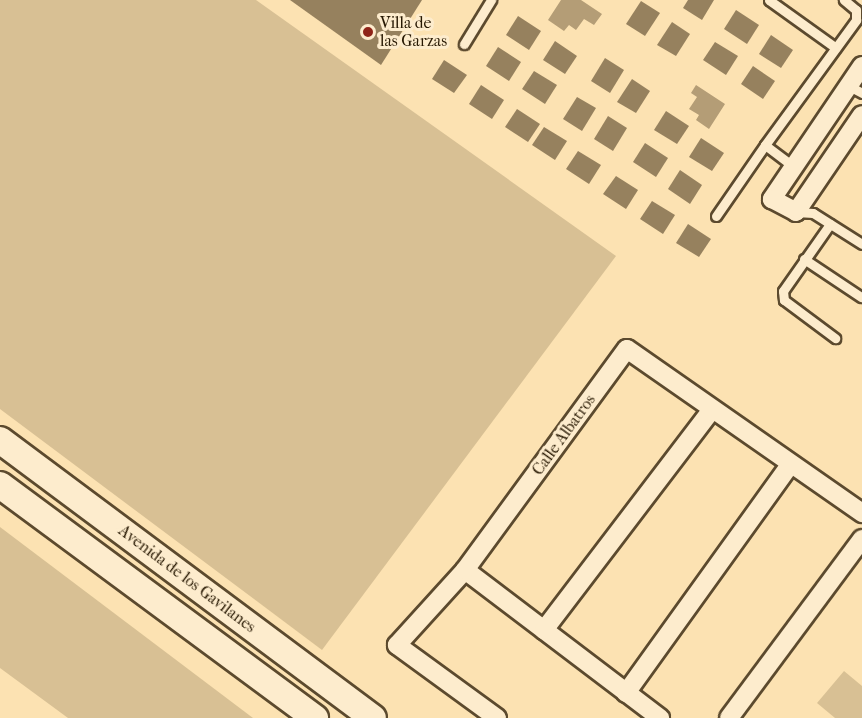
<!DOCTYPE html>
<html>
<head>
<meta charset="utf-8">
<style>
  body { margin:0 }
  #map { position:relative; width:862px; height:718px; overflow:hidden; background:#fce2b2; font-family:"IM FELL French Canon",serif }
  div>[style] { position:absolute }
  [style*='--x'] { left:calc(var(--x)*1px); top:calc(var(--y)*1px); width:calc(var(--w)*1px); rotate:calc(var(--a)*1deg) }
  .green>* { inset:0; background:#d8c094 }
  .water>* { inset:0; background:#b49d76 }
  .building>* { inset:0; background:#96815e }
  .roads { filter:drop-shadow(2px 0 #5c4a2e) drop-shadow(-2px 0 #5c4a2e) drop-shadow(0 2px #5c4a2e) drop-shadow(0 -2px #5c4a2e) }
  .service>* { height:9px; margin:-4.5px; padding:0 4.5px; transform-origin:4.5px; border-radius:4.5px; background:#fdeccd }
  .minor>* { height:18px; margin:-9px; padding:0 9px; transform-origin:9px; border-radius:9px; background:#fdeccd }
  .secondary>* { height:26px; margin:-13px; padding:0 13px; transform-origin:13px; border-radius:13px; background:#fdeccd }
  .dots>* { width:16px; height:16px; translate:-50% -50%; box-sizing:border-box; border:3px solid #fdeccd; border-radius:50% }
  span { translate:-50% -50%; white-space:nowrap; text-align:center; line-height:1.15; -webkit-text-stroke:6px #fdeccd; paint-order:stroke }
  .poi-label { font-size:16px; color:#271802 }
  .left { translate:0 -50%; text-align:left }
  .street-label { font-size:16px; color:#271802 }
</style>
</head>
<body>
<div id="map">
  <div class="green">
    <div style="clip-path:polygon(0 0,256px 0,616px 256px,322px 650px,0 409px)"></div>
    <div style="clip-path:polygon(0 527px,253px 718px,68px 718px,0 668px)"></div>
    <div style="clip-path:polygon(844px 671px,862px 686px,862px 718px,835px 718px,817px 703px)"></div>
  </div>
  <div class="water">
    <div style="clip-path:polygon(561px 0,581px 0,602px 14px,594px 25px,584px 19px,576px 30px,569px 25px,564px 31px,548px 20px)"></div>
    <div style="clip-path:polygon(696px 85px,725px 104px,709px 129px,696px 120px,699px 115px,689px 109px,697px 97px,691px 93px)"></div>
  </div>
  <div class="building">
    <div style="clip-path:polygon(290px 0,422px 0,381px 65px)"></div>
    <div style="clip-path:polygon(688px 0,714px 0,702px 20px,683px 8px)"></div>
    <div style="clip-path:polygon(641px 1px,660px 13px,645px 36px,626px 24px)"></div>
    <div style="clip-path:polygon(736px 10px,759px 25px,747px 44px,724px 29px)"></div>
    <div style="clip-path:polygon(518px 16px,541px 31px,529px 50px,506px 35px)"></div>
    <div style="clip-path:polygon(672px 22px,690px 34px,676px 56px,657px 45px)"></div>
    <div style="clip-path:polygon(771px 35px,793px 50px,781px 68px,759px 54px)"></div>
    <div style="clip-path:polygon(555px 41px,577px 56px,565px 74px,543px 60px)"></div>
    <div style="clip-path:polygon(715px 42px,738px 56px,726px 75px,703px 60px)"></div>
    <div style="clip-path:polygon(498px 47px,521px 62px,509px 81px,486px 66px)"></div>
    <div style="clip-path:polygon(605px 58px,624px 70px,610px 93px,591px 81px)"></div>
    <div style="clip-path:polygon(444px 60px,467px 75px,454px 93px,432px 79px)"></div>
    <div style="clip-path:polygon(753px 66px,775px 81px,763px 99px,741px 84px)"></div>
    <div style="clip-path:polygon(534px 71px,557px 85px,545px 104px,522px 89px)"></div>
    <div style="clip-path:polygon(632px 79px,650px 91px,636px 113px,617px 102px)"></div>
    <div style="clip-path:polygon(481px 85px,504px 100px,492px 119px,469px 104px)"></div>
    <div style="clip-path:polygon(577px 97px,596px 108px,582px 131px,563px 119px)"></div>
    <div style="clip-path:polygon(517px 109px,540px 124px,528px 142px,505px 127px)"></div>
    <div style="clip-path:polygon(666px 111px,689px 126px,677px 144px,654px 130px)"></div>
    <div style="clip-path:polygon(608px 116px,627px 128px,613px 151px,594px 139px)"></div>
    <div style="clip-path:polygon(544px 127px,567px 141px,555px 160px,532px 145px)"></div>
    <div style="clip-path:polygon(701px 138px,724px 153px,712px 171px,689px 157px)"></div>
    <div style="clip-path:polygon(645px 143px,668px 158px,656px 177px,633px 162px)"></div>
    <div style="clip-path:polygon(578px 151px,601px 165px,589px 184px,566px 169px)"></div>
    <div style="clip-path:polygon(680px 170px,702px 185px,690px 204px,668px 189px)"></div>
    <div style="clip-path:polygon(616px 176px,638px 190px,626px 209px,603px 194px)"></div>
    <div style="clip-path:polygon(652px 201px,675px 215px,663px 234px,640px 219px)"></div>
    <div style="clip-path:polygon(688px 224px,711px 239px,699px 257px,676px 243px)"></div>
  </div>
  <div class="roads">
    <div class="service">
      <div style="--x:769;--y:0;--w:82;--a:35.6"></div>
      <div style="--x:464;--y:44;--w:52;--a:-58.5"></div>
      <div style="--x:849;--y:86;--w:15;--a:28"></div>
      <div style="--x:765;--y:145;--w:155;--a:-53.9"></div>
      <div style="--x:856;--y:20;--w:10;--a:-90"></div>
      <div style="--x:856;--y:10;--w:16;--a:-140"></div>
      <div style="--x:796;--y:212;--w:17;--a:3"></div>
      <div style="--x:813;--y:213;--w:58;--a:32.3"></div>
      <div style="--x:716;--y:216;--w:86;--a:-55.4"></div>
      <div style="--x:765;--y:145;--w:35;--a:37"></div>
      <div style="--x:830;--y:224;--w:82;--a:125"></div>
      <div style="--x:783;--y:291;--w:9;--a:84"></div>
      <div style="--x:784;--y:300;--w:64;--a:36.7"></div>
      <div style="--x:804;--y:259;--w:69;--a:33.7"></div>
    </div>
    <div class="minor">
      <div style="--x:862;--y:66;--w:161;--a:124.1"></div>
      <div style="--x:772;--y:199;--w:27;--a:28"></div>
      <div style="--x:796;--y:212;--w:117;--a:-55.8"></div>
      <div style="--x:465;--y:570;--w:245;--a:37.2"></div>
      <div style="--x:544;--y:630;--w:275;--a:-52.7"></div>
      <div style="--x:626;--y:693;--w:279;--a:-54.3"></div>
      <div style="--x:497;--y:718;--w:124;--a:-143.9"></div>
      <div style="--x:397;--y:645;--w:101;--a:-47.8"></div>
      <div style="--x:465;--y:570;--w:274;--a:-53.8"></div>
      <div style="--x:627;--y:349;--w:287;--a:34.9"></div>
      <div style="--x:729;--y:718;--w:223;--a:-53.4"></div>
    </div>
    <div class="secondary">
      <div style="--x:0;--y:440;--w:465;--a:36.7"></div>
      <div style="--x:0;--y:485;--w:392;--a:36.5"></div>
    </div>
  </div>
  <div class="dots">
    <div style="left:368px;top:32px;background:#8f2418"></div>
  </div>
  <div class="poi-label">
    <span class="left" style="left:380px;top:32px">Villa de<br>las Garzas</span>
  </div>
  <div class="street-label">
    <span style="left:564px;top:435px;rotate:-54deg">Calle Albatros</span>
    <span style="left:187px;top:579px;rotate:37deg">Avenida de los Gavilanes</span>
  </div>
</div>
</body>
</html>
